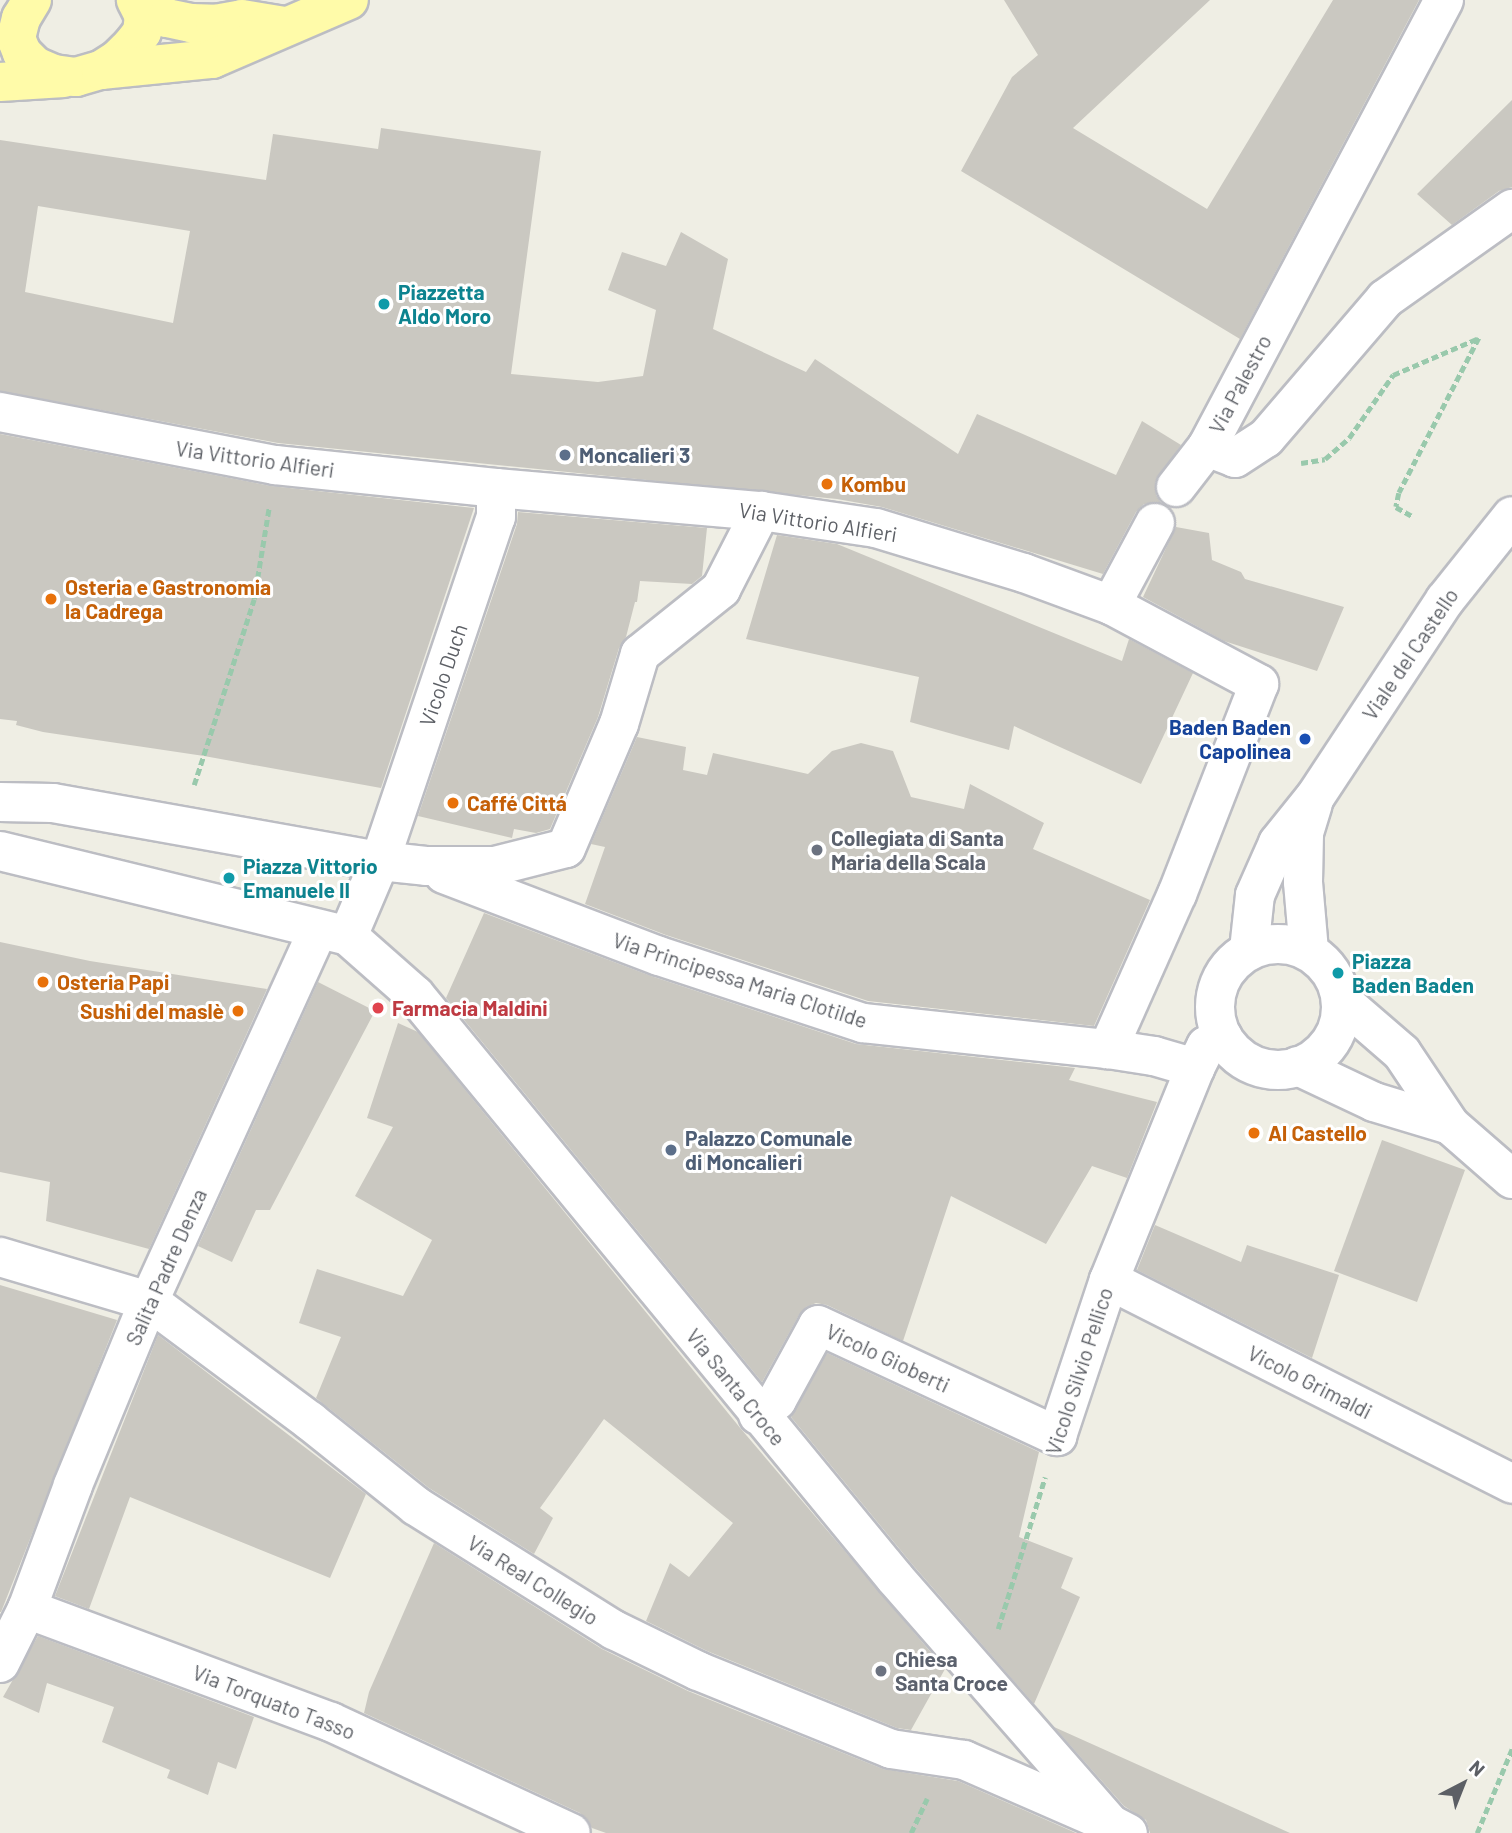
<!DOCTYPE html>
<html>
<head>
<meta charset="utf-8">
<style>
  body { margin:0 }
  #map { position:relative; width:1512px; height:1833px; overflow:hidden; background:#efeee4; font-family:Barlow,sans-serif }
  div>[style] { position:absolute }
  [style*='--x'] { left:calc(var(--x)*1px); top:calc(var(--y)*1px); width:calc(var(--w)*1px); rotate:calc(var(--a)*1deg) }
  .building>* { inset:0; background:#cac8c1 }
  .path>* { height:4.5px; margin-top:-2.25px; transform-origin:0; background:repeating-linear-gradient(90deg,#99c9ac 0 7px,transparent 0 10.5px) }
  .roads { filter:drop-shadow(2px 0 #bcbdc3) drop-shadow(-2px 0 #bcbdc3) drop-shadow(0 2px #bcbdc3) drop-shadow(0 -2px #bcbdc3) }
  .minor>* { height:38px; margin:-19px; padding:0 19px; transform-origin:19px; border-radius:19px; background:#fff }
  .minor>.ring { margin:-19px; padding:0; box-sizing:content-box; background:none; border:38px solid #fff; border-radius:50% }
  .major>* { height:38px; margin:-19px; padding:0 19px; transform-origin:19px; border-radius:19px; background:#fffba9 }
  .dots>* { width:19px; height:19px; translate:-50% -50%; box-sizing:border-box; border:4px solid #fff; border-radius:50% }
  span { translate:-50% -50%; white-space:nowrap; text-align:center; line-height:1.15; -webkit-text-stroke:6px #fff; paint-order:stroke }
  .culture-label { font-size:21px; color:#0d838f; font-weight:700 }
  .left { translate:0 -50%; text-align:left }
  .street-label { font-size:21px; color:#5c5f65 }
  .service-label { font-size:21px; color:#4e5e75; font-weight:700 }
  .food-label { font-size:21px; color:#c56008; font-weight:700 }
  .right { translate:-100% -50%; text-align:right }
  .transit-label { font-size:21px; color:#164399; font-weight:700 }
  .worship-label { font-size:21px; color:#5b616d; font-weight:700 }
  .health-label { font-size:21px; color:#be3a42; font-weight:700 }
  .north { position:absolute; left:1428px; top:1749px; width:70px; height:70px; -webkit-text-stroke:5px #fff; paint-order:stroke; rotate:42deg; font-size:19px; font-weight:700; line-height:28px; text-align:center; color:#5c5f65 }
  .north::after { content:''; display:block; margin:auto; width:24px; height:32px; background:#5c5f65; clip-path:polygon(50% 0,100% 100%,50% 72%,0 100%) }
</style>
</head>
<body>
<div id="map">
  <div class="building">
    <div style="clip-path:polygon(1004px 0,1210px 0,1073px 128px,1207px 209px,1333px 0,1419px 0,1240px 339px,961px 171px,1012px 77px,1038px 55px)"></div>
    <div style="clip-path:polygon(1512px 100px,1512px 187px,1499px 191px,1452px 225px,1417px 194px)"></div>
    <div style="clip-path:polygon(evenodd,381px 128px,541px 151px,511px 374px,598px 382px,643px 376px,656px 310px,608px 290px,622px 252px,666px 266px,681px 232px,728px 259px,713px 329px,806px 372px,815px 359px,958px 454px,977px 414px,1116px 475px,1142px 421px,1181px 445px,1155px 483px,1156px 495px,1161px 503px,1144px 504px,1136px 512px,1103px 574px,882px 507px,837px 499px,278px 443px,0 391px,0 140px,266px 180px,273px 134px,378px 149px,381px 128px,38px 206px,190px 231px,173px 323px,25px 292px,38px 206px)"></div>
    <div style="clip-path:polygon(0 434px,271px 486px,474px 508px,381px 788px,204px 756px,43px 732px,16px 725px,17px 721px,0 719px)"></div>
    <div style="clip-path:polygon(518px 512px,707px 528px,702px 576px,692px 584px,640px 581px,637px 602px,635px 602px,626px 637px,619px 648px,598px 717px,550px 829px,536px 833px,514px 829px,512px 838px,418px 816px,517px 524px)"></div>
    <div style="clip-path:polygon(1176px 527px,1209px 533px,1212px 560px,1241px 572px,1245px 579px,1344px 607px,1317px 671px,1224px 641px,1143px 597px)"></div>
    <div style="clip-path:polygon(777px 535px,837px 544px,1122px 661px,1129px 639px,1193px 673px,1141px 784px,1014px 726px,1009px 750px,910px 722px,919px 677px,746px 639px)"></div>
    <div style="clip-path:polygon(637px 737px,686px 747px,683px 770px,707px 775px,713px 753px,808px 774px,832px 751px,861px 743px,893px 751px,911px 797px,964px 809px,970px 784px,1044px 823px,1033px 849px,1150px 900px,1094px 1026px,868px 1001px,666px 935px,585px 904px,605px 847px,591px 844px)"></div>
    <div style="clip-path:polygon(484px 913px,651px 976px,856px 1044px,1075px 1068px,1069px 1080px,1157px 1102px,1127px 1178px,1092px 1166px,1046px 1244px,951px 1196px,903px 1341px,827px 1305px,816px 1303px,806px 1307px,799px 1315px,762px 1382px,446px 998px)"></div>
    <div style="clip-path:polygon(0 942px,90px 961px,267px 989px,149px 1249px,46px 1221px,50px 1182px,0 1172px)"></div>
    <div style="clip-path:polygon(318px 982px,375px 1011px,270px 1210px,256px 1210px,232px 1262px,198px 1246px)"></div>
    <div style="clip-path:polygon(398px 1023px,418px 1032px,741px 1429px,945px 1669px,911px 1730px,897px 1728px,707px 1651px,646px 1621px,670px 1563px,689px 1577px,733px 1523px,604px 1419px,540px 1508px,553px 1518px,534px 1554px,429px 1488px,316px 1398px,341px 1337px,299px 1323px,317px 1269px,403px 1296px,432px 1240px,355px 1196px,393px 1127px,367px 1118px)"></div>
    <div style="clip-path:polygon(1382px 1140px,1465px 1170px,1417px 1302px,1334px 1271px)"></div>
    <div style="clip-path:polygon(1155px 1225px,1241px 1262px,1247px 1245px,1339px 1275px,1312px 1358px,1137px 1270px)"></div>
    <div style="clip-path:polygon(0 1285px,117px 1320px,1px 1612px,0 1612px)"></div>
    <div style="clip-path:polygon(158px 1335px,366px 1494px,330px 1578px,130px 1497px,89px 1609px,55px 1596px)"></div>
    <div style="clip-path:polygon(827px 1353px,1039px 1452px,1019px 1537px,1073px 1558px,1061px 1588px,1080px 1597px,1034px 1704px,912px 1564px,791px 1417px)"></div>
    <div style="clip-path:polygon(434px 1543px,602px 1649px,688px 1691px,883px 1769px,958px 1781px,1076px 1833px,606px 1833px,592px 1828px,580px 1813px,364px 1713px,369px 1692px)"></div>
    <div style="clip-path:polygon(38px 1636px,254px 1717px,236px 1769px,218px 1762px,208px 1795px,167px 1778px,170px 1770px,102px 1742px,114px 1707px,47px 1683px,39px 1713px,3px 1697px)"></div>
    <div style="clip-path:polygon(1054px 1727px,1290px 1833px,1150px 1833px,1146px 1820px,1124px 1806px)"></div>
  </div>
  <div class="path">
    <div style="--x:1301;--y:463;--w:24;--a:-9"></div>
    <div style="--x:1325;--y:459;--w:32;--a:-41"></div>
    <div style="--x:1349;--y:438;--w:77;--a:-55.1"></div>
    <div style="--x:1393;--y:375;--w:94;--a:-23.3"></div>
    <div style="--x:1479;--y:338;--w:174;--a:117.3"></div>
    <div style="--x:1399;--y:493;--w:14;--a:102"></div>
    <div style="--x:1396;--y:507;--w:18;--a:29"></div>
    <div style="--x:194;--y:785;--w:195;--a:-72.1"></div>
    <div style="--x:254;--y:599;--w:93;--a:-80.7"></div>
    <div style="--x:998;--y:1629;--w:159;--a:-72.8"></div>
    <div style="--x:911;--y:1833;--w:38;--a:-65"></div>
    <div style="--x:1477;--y:1833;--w:91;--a:-67.4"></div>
  </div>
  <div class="roads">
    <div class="minor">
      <div style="--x:1444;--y:0;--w:506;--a:117.93"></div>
      <div style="--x:1207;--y:447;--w:30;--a:21"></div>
      <div style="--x:1235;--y:458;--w:37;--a:-33"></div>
      <div style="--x:1266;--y:438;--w:183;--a:-49.4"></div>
      <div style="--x:1385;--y:299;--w:156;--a:-35.3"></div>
      <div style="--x:0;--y:412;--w:280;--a:10.9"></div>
      <div style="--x:275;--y:465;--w:222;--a:5.9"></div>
      <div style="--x:496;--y:488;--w:266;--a:5"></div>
      <div style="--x:761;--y:511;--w:116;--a:8.4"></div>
      <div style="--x:876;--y:528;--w:155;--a:16.9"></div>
      <div style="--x:1024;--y:573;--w:93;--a:20.2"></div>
      <div style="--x:1111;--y:605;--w:168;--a:28.1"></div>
      <div style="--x:1259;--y:684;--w:225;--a:111.3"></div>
      <div style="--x:1177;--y:894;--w:170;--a:114"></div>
      <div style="--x:1176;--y:487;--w:51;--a:-52.2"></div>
      <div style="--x:1111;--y:605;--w:93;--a:-61.8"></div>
      <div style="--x:0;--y:802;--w:53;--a:1.1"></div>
      <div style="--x:53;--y:803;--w:332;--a:10.1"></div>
      <div style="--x:380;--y:861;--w:46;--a:6.2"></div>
      <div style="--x:426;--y:866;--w:69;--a:0"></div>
      <div style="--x:495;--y:866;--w:73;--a:-14.2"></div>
      <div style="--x:566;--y:848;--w:135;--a:-66.9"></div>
      <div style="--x:619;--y:724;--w:73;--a:-73.3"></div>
      <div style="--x:640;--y:654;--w:104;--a:-38.7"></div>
      <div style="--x:721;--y:589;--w:88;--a:-62.9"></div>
      <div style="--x:0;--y:851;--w:358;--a:13.7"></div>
      <div style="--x:348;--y:936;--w:89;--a:41.4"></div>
      <div style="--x:415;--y:995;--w:755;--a:50.53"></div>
      <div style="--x:895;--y:1578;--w:327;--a:48.8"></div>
      <div style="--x:1110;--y:1824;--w:20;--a:27"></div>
      <div style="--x:444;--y:874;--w:230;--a:20.9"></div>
      <div style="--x:659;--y:956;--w:215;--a:18.2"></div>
      <div style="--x:863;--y:1023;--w:246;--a:6.1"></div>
      <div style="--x:1108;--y:1049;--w:47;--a:8.7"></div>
      <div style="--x:1154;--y:1056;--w:43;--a:16.3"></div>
      <div style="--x:348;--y:936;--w:82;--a:-66.9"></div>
      <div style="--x:380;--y:861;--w:363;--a:-71.4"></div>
      <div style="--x:496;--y:517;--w:29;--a:-90"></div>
      <div class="ring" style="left:1215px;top:944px;width:88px;height:88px"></div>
      <div style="--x:1249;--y:950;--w:55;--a:-83.8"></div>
      <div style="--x:1255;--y:895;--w:57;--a:-66.1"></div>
      <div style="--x:1278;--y:843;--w:59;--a:-51.2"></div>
      <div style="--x:1315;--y:797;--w:236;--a:-56.6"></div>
      <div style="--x:1445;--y:600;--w:107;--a:-51.4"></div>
      <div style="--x:1309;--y:951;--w:69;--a:-95"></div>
      <div style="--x:1303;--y:882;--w:49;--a:-88.8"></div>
      <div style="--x:1304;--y:833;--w:30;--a:-73"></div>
      <div style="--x:1342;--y:1001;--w:79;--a:40.9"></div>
      <div style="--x:1402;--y:1053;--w:87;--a:56.3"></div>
      <div style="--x:1450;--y:1125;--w:82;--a:41.1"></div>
      <div style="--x:1298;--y:1066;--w:84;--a:25.3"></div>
      <div style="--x:1374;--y:1102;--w:79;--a:16.8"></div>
      <div style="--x:0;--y:1257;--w:155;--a:16.5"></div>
      <div style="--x:149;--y:1301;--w:201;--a:36.7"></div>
      <div style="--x:310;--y:1421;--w:136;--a:38.7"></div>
      <div style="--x:416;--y:1506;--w:234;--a:32.1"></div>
      <div style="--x:614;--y:1630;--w:93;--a:26"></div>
      <div style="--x:698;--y:1671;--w:208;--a:22"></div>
      <div style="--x:891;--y:1749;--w:74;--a:8.6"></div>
      <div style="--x:964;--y:1760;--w:147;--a:23.6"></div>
      <div style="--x:1109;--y:1280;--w:452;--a:26.8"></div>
      <div style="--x:758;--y:1415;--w:24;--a:-38"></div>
      <div style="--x:777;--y:1400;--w:85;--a:-61.3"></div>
      <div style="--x:818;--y:1325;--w:264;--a:24.9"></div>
      <div style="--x:1057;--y:1436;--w:164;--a:-71.6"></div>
      <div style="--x:1109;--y:1280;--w:229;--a:-67.9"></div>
      <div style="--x:1195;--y:1068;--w:25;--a:-63"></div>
      <div style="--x:1206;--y:1046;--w:19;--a:-25"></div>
      <div style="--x:27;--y:1609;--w:132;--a:-69.6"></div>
      <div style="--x:73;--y:1485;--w:199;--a:-67.6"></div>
      <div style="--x:149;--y:1301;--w:408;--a:-65.5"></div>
      <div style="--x:0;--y:1663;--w:60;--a:-63.4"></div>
      <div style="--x:27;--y:1609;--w:324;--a:20.4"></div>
      <div style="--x:331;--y:1722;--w:264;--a:24.8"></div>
    </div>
    <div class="major">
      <div style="--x:32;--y:0;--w:21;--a:121"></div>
      <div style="--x:21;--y:18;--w:21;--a:104"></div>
      <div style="--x:16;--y:38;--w:16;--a:68"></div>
      <div style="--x:22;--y:53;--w:18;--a:45"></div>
      <div style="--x:35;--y:66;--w:21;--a:23"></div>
      <div style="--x:54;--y:74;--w:22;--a:8"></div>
      <div style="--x:76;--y:77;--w:26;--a:-16"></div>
      <div style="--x:101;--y:70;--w:20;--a:-33"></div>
      <div style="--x:118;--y:59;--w:20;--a:-45"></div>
      <div style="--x:132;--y:45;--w:16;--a:-52"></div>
      <div style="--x:142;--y:32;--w:16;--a:-83"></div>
      <div style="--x:144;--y:16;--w:18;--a:-117"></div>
      <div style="--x:138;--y:0;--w:34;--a:32"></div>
      <div style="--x:167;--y:18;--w:25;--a:12"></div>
      <div style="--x:191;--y:23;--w:24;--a:2"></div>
      <div style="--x:215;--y:24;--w:27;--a:-10"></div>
      <div style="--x:242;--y:19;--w:43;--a:9.5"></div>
      <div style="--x:101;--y:70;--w:112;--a:-5.7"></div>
      <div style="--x:212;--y:59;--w:149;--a:-23.3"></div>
      <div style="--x:0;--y:82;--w:64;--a:-3.6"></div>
    </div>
  </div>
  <div class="dots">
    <div style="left:384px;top:304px;background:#0f9aa8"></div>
    <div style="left:565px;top:455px;background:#5c6f8a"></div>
    <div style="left:827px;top:484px;background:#e8710a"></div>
    <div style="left:51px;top:599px;background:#e8710a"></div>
    <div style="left:1305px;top:739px;background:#1a4fb4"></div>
    <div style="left:453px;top:803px;background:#e8710a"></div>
    <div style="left:817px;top:850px;background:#6b7280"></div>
    <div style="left:229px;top:878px;background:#0f9aa8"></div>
    <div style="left:1338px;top:973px;background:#0f9aa8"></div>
    <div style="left:43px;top:982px;background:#e8710a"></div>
    <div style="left:378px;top:1008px;background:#e0444e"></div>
    <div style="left:238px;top:1011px;background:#e8710a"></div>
    <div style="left:1254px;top:1133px;background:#e8710a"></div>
    <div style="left:671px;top:1150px;background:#5c6f8a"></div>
    <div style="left:881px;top:1671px;background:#6b7280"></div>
  </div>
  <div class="culture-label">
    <span class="left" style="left:398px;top:304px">Piazzetta<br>Aldo Moro</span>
    <span class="left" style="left:243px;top:878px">Piazza Vittorio<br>Emanuele II</span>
    <span class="left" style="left:1352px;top:973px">Piazza<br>Baden Baden</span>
  </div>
  <div class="street-label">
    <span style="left:1240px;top:384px;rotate:-62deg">Via Palestro</span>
    <span style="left:255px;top:459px;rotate:8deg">Via Vittorio Alfieri</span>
    <span style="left:818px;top:522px;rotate:9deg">Via Vittorio Alfieri</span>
    <span style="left:1410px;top:654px;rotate:-56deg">Viale del Castello</span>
    <span style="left:443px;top:675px;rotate:-71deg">Vicolo Duch</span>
    <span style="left:740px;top:980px;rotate:18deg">Via Principessa Maria Clotilde</span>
    <span style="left:166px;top:1267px;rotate:-66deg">Salita Padre Denza</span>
    <span style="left:888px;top:1358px;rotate:25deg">Vicolo Gioberti</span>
    <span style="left:1079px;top:1371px;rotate:-72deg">Vicolo Silvio Pellico</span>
    <span style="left:1310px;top:1382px;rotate:27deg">Vicolo Grimaldi</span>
    <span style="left:736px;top:1387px;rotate:51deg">Via Santa Croce</span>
    <span style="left:533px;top:1580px;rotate:32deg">Via Real Collegio</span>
    <span style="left:274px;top:1702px;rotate:21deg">Via Torquato Tasso</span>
  </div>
  <div class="service-label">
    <span class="left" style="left:579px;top:455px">Moncalieri 3</span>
    <span class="left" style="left:685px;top:1150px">Palazzo Comunale<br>di Moncalieri</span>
  </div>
  <div class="food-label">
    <span class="left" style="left:841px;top:484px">Kombu</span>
    <span class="left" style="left:65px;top:599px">Osteria e Gastronomia<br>la Cadrega</span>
    <span class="left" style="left:467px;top:803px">Caffé Cittá</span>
    <span class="left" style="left:57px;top:982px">Osteria Papi</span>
    <span class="right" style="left:224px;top:1011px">Sushi del maslè</span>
    <span class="left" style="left:1268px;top:1133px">Al Castello</span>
  </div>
  <div class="transit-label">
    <span class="right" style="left:1291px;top:739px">Baden Baden<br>Capolinea</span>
  </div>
  <div class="worship-label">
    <span class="left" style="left:831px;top:850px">Collegiata di Santa<br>Maria della Scala</span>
    <span class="left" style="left:895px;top:1671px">Chiesa<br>Santa Croce</span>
  </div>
  <div class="health-label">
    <span class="left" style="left:392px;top:1008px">Farmacia Maldini</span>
  </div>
  <div class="north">N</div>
</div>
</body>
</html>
